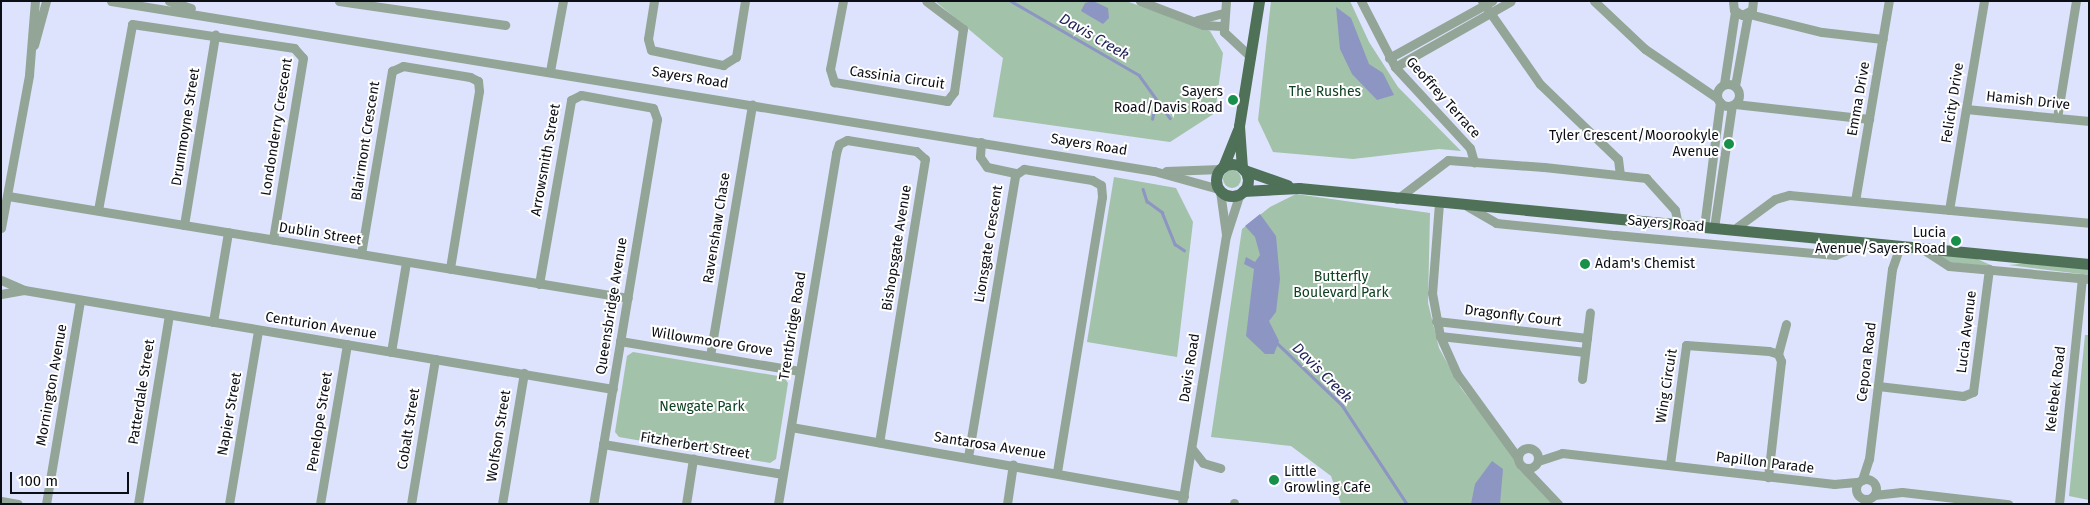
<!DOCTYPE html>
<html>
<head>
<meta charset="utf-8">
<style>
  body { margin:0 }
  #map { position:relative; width:2090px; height:505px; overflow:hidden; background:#dde2fd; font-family:"Fira Sans",sans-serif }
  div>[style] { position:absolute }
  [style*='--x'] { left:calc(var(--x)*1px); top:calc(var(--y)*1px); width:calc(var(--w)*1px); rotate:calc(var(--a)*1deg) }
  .green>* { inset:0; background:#a2c2aa }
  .round { border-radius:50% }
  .water>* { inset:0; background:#8d95c3 }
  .stream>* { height:2.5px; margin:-1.25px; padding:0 1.25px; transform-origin:1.25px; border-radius:1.25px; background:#8d95c3 }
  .minor>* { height:9px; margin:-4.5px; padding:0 4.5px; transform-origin:4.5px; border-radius:4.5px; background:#92a596 }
  .minor>.ring { margin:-4.5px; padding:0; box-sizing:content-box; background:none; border:9px solid #92a596; border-radius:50% }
  .major>* { height:11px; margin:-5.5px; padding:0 5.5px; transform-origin:5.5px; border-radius:5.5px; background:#4e7157 }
  .major>.ring { margin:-5.5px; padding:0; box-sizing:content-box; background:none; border:11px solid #4e7157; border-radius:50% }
  .dots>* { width:14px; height:14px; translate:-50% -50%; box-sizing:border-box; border:2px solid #fff; border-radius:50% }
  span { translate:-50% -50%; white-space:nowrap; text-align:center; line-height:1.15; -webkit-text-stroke:4px #fff; paint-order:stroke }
  .street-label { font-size:14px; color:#0c0e16 }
  .poi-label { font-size:14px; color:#0c0e16 }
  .right { translate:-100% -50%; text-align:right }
  .left { translate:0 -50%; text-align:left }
  .park-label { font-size:14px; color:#0d4121 }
  .water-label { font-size:15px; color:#21235a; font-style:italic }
  .frame { position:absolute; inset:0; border:2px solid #0c0e16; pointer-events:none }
  .scale { position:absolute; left:10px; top:472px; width:119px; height:22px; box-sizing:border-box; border:2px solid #0c0e16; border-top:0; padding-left:6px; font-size:15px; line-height:18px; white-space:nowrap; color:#0c0e16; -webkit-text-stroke:4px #fff; paint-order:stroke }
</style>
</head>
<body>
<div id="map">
  <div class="green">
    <div style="clip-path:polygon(935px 1px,1126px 1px,1210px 31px,1223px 53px,1215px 113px,1170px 142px,993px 117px,1003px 58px)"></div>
    <div style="clip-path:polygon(1271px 1px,1350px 1px,1369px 42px,1398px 87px,1461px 151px,1439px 149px,1353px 159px,1273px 152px,1258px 120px)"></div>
    <div class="round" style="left:1223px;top:170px;width:18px;height:18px"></div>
    <div style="clip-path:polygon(1114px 177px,1176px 188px,1193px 222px,1177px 357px,1087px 342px)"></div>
    <div style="clip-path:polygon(1296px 194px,1430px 213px,1428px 303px,1439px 348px,1461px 388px,1514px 455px,1518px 467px,1553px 504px,1341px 504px,1331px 476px,1291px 446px,1211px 437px,1242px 229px,1270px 207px)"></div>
    <div style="clip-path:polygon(1936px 254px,1975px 258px,1995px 267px,1948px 262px)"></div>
    <div style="clip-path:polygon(2030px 263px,2089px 269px,2089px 275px,2009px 265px)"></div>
    <div style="clip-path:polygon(2085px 335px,2089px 335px,2089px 500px,2069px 496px)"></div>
    <div style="clip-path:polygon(633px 352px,784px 377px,788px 383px,776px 459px,770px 463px,619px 437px,615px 432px,627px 356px)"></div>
  </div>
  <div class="water">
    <div style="clip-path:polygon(1093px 1px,1108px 8px,1109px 18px,1103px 24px,1081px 11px,1085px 3px)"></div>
    <div style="clip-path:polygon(1336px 7px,1351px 18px,1369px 64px,1383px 73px,1394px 95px,1377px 100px,1352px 74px,1340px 49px)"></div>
    <div style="clip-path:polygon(1260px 214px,1276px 236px,1280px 279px,1276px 312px,1269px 321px,1279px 341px,1274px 354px,1265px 354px,1246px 336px,1254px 269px,1244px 264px,1246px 257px,1255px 262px,1260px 255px,1255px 237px,1245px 226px)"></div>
    <div style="clip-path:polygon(1492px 461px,1503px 469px,1500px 504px,1471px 504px,1475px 484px)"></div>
  </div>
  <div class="stream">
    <div style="--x:1011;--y:1;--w:148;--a:30"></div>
    <div style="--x:1139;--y:75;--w:53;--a:54.2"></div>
    <div style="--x:1152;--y:119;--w:17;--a:-77"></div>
    <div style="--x:1143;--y:189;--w:13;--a:72"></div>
    <div style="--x:1147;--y:201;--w:19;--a:36"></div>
    <div style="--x:1162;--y:212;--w:35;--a:68"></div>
    <div style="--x:1175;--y:244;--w:11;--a:34"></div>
    <div style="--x:1277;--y:343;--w:90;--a:43.6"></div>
    <div style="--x:1342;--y:405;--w:118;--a:56.7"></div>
  </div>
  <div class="minor">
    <div style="--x:111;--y:1;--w:1057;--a:9.26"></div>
    <div style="--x:1154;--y:171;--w:67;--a:15.5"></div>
    <div style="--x:169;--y:1;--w:23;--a:18"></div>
    <div style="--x:339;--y:1;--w:168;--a:8.2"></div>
    <div style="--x:654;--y:1;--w:38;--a:99"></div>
    <div style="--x:648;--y:39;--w:11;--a:75"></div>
    <div style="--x:651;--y:50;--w:74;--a:11.8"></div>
    <div style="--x:723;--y:65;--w:15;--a:-32"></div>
    <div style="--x:736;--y:57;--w:57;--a:-80.9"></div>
    <div style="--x:843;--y:1;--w:69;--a:100.8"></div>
    <div style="--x:830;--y:69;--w:14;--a:73"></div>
    <div style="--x:834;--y:82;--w:115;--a:9.5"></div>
    <div style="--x:947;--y:101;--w:11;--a:-52"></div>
    <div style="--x:954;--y:92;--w:64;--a:-81.9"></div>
    <div style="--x:963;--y:29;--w:46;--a:-142.9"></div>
    <div style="--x:1140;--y:1;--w:67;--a:20.9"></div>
    <div style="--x:1203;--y:25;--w:19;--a:3"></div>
    <div style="--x:1226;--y:1;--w:31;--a:94"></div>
    <div style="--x:1224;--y:32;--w:37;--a:43"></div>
    <div style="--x:1361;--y:1;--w:74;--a:62.7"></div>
    <div style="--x:1395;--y:67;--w:110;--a:47.2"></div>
    <div style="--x:1470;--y:148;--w:15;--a:74"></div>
    <div style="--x:1482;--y:1;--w:101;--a:55.1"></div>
    <div style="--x:1540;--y:84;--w:108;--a:43.9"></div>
    <div style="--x:1618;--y:159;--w:16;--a:83"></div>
    <div style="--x:1594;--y:1;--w:70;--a:43.3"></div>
    <div style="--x:1645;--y:49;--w:87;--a:34.2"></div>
    <div style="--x:1733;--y:1;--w:9;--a:84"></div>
    <div style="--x:1734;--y:10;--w:9;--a:32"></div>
    <div style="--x:1742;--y:15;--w:11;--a:-27"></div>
    <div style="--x:1752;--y:10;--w:9;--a:-84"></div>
    <div style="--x:1749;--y:14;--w:75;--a:13.9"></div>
    <div style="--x:1822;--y:32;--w:61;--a:6.5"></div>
    <div style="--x:1197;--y:20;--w:28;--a:-15"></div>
    <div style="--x:34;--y:45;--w:46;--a:-74.7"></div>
    <div style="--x:1389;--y:58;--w:118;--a:-29"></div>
    <div style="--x:1395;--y:67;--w:133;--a:-29.6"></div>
    <div style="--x:550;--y:71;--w:71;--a:-79.5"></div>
    <div class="ring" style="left:1717px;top:84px;width:13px;height:13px"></div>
    <div style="--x:1724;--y:84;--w:74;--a:-81.4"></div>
    <div style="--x:1735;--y:86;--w:73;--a:-79.8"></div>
    <div style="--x:1735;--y:104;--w:135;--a:6.4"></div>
    <div style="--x:1966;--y:109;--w:124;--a:5.6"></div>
    <div style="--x:2057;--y:118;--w:119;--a:-80.8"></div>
    <div style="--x:981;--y:142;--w:15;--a:94"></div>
    <div style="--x:980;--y:157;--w:12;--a:55"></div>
    <div style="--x:987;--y:167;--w:30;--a:12"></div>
    <div style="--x:1166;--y:171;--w:55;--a:-2.1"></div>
    <div style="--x:1220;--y:191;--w:43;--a:82.1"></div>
    <div style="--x:8;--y:196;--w:628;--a:9.34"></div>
    <div style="--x:1397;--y:199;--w:64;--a:-37.4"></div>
    <div style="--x:1448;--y:160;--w:96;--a:4.2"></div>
    <div style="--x:1544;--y:167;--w:103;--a:6.2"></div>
    <div style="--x:1646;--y:178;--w:43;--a:47.8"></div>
    <div style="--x:1675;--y:210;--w:15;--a:79"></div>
    <div style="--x:1855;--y:201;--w:203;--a:-80.4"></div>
    <div style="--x:1439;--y:203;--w:90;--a:94.4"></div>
    <div style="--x:1432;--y:293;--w:44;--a:79.5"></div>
    <div style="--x:1440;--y:336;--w:42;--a:65.9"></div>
    <div style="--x:1457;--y:374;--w:104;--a:54"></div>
    <div style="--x:1467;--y:206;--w:34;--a:30"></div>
    <div style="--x:1496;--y:223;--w:120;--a:5.8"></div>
    <div style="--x:1615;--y:235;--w:221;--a:5.2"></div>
    <div style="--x:1835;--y:255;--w:32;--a:-22"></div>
    <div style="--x:98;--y:210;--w:189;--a:-79.6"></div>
    <div style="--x:132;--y:24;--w:164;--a:8.4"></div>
    <div style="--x:294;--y:48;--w:13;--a:48"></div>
    <div style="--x:303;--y:58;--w:184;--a:99.4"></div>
    <div style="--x:1949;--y:210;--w:212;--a:-80.5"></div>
    <div style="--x:184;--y:225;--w:193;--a:-80.7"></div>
    <div style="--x:1704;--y:227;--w:126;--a:-82.7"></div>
    <div style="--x:1;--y:228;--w:156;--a:-79.6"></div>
    <div style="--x:29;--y:75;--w:74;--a:-85.4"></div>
    <div style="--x:1714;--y:228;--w:124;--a:-81.7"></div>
    <div style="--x:1733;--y:230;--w:52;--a:-36.4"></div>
    <div style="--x:1775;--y:199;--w:15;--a:-16"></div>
    <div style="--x:1789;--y:195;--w:301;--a:5.3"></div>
    <div style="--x:1921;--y:248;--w:33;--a:33"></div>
    <div style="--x:1949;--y:266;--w:141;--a:5.3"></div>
    <div style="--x:361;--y:254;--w:186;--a:-80.4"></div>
    <div style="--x:392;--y:71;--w:12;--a:-24"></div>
    <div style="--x:403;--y:66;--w:68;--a:9.3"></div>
    <div style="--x:470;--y:77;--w:9;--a:27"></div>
    <div style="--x:478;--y:81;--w:10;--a:84"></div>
    <div style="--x:479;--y:91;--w:180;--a:99.3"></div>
    <div style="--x:1;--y:280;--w:25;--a:23"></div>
    <div style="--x:24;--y:290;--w:597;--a:9.54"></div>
    <div style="--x:539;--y:284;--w:187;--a:-80.1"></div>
    <div style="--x:571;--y:100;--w:11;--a:-27"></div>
    <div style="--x:581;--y:95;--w:73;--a:10.2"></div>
    <div style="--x:653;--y:108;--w:12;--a:70"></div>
    <div style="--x:657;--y:119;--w:390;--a:99.4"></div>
    <div style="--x:1;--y:294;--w:23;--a:-10"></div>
    <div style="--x:1436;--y:321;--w:152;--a:6.4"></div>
    <div style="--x:213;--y:322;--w:91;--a:-80.5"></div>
    <div style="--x:1440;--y:336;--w:146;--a:6.3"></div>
    <div style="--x:620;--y:341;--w:182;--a:9.5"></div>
    <div style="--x:391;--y:352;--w:91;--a:-80.5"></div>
    <div style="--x:1778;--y:354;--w:31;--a:-75"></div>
    <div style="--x:710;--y:356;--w:255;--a:-80.5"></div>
    <div style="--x:1582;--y:379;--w:67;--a:-83.2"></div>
    <div style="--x:1878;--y:386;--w:86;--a:6.7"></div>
    <div style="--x:1963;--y:396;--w:11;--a:-22"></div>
    <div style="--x:1973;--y:392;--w:124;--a:-82.6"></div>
    <div style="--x:791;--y:427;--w:399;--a:10"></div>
    <div style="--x:603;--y:444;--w:182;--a:9.5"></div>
    <div class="ring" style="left:1518px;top:448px;width:11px;height:11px"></div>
    <div style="--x:1193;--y:450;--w:16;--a:52"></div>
    <div style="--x:1203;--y:463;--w:18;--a:16"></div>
    <div style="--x:968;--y:457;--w:286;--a:-80.5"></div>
    <div style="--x:1015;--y:175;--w:11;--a:-34"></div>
    <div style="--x:1024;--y:169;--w:69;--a:9.2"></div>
    <div style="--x:1092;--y:180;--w:10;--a:29"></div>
    <div style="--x:1101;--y:185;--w:12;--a:85"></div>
    <div style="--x:1102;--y:197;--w:278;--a:99.3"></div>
    <div style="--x:1538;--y:461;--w:25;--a:-18"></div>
    <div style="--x:1562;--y:453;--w:274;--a:6.5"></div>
    <div style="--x:1834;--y:484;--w:25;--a:-5"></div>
    <div style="--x:1670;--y:464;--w:120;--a:-82.3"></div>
    <div style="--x:1686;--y:345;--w:83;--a:4.1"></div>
    <div style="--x:1769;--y:351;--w:9;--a:18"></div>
    <div style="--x:1778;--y:354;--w:8;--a:67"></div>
    <div style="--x:1781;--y:361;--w:117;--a:96.4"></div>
    <div style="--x:1524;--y:468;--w:50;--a:46.6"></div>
    <div class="ring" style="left:1856px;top:479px;width:11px;height:11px"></div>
    <div style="--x:1862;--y:480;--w:22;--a:-72"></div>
    <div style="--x:1869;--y:459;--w:191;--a:-83.1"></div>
    <div style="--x:1892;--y:269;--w:24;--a:-71"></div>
    <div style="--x:1874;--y:495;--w:28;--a:-6"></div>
    <div style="--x:1902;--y:492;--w:107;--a:6.5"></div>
    <div style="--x:1;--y:501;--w:17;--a:10"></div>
    <div style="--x:46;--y:504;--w:207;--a:-80.5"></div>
    <div style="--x:138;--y:504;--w:192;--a:-80.7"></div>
    <div style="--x:229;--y:504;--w:176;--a:-80.5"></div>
    <div style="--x:320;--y:504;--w:162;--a:-80.4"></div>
    <div style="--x:411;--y:504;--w:147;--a:-80.6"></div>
    <div style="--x:502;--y:504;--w:133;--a:-80.5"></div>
    <div style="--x:686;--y:504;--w:46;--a:-81.2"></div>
    <div style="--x:778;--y:504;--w:356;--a:-80.6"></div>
    <div style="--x:836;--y:153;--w:9;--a:-72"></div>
    <div style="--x:839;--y:144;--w:9;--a:-27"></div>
    <div style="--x:847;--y:140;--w:70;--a:9.1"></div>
    <div style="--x:916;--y:151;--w:12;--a:42"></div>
    <div style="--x:925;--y:159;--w:287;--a:99.2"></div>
    <div style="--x:1007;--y:504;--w:40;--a:-81.5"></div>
    <div style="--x:1182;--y:504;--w:272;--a:-80.7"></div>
    <div style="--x:1226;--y:236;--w:45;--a:-72"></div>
    <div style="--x:1234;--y:504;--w:1;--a:-90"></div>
    <div style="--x:2059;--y:504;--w:227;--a:-84.2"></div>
  </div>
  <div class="major">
    <div class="ring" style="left:1216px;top:164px;width:21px;height:21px"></div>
    <div style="--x:1223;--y:167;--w:40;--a:-68"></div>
    <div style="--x:1242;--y:168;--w:42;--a:-94.1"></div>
    <div style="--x:1239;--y:126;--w:127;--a:-80.9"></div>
    <div style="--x:1244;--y:170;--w:46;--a:19.2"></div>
    <div style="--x:1243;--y:191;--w:56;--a:-3.1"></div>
    <div style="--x:1299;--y:188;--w:794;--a:5.5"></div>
  </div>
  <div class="dots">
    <div style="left:1233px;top:100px;background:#17904b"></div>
    <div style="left:1729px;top:144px;background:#17904b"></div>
    <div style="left:1956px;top:241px;background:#17904b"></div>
    <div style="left:1585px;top:264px;background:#17904b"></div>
    <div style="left:1274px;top:480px;background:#17904b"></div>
  </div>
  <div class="street-label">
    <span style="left:690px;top:78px;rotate:9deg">Sayers Road</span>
    <span style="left:897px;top:78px;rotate:8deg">Cassinia Circuit</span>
    <span style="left:1443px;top:98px;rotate:48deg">Geoffrey Terrace</span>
    <span style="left:1859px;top:99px;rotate:-80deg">Emma Drive</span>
    <span style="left:2028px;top:101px;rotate:6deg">Hamish Drive</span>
    <span style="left:1953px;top:103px;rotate:-81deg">Felicity Drive</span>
    <span style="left:186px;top:127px;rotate:-81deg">Drummoyne Street</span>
    <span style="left:277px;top:127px;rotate:-81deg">Londonderry Crescent</span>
    <span style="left:366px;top:141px;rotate:-81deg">Blairmont Crescent</span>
    <span style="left:1089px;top:145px;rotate:9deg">Sayers Road</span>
    <span style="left:546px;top:160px;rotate:-80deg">Arrowsmith Street</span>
    <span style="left:1666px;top:224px;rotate:5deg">Sayers Road</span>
    <span style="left:717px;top:228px;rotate:-81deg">Ravenshaw Chase</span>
    <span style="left:320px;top:234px;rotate:9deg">Dublin Street</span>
    <span style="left:989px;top:244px;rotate:-81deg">Lionsgate Crescent</span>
    <span style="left:897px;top:248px;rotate:-81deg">Bishopsgate Avenue</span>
    <span style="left:612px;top:306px;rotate:-81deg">Queensbridge Avenue</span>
    <span style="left:1513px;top:316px;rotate:7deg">Dragonfly Court</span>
    <span style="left:321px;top:326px;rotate:9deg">Centurion Avenue</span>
    <span style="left:793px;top:326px;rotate:-81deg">Trentbridge Road</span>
    <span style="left:1967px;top:332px;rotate:-83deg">Lucia Avenue</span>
    <span style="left:712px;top:342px;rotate:9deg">Willowmoore Grove</span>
    <span style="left:1867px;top:362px;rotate:-83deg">Cepora Road</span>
    <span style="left:1190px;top:368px;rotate:-81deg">Davis Road</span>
    <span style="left:52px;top:385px;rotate:-80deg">Mornington Avenue</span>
    <span style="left:1667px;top:386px;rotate:-81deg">Wing Circuit</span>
    <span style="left:2056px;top:389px;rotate:-83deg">Kelebek Road</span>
    <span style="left:142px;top:392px;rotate:-81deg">Patterdale Street</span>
    <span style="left:230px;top:414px;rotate:-80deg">Napier Street</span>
    <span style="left:320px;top:422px;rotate:-81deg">Penelope Street</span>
    <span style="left:409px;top:429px;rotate:-81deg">Cobalt Street</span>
    <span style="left:499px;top:436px;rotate:-81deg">Wolfson Street</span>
    <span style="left:695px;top:446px;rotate:9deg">Fitzherbert Street</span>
    <span style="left:990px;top:446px;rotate:9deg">Santarosa Avenue</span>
    <span style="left:1765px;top:463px;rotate:7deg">Papillon Parade</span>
  </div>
  <div class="poi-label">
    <span class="right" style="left:1223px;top:100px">Sayers<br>Road/Davis Road</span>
    <span class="right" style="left:1719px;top:144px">Tyler Crescent/Moorookyle<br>Avenue</span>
    <span class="right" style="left:1946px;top:241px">Lucia<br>Avenue/Sayers Road</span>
    <span class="left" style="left:1595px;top:264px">Adam's Chemist</span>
    <span class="left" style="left:1284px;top:480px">Little<br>Growling Cafe</span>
  </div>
  <div class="park-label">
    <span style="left:1325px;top:92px">The Rushes</span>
    <span style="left:1341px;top:285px">Butterfly<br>Boulevard Park</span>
    <span style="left:702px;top:407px">Newgate Park</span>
  </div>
  <div class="water-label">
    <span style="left:1094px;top:37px;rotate:30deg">Davis Creek</span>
    <span style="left:1322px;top:373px;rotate:45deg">Davis Creek</span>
  </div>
  <div class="frame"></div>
  <div class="scale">100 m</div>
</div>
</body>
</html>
